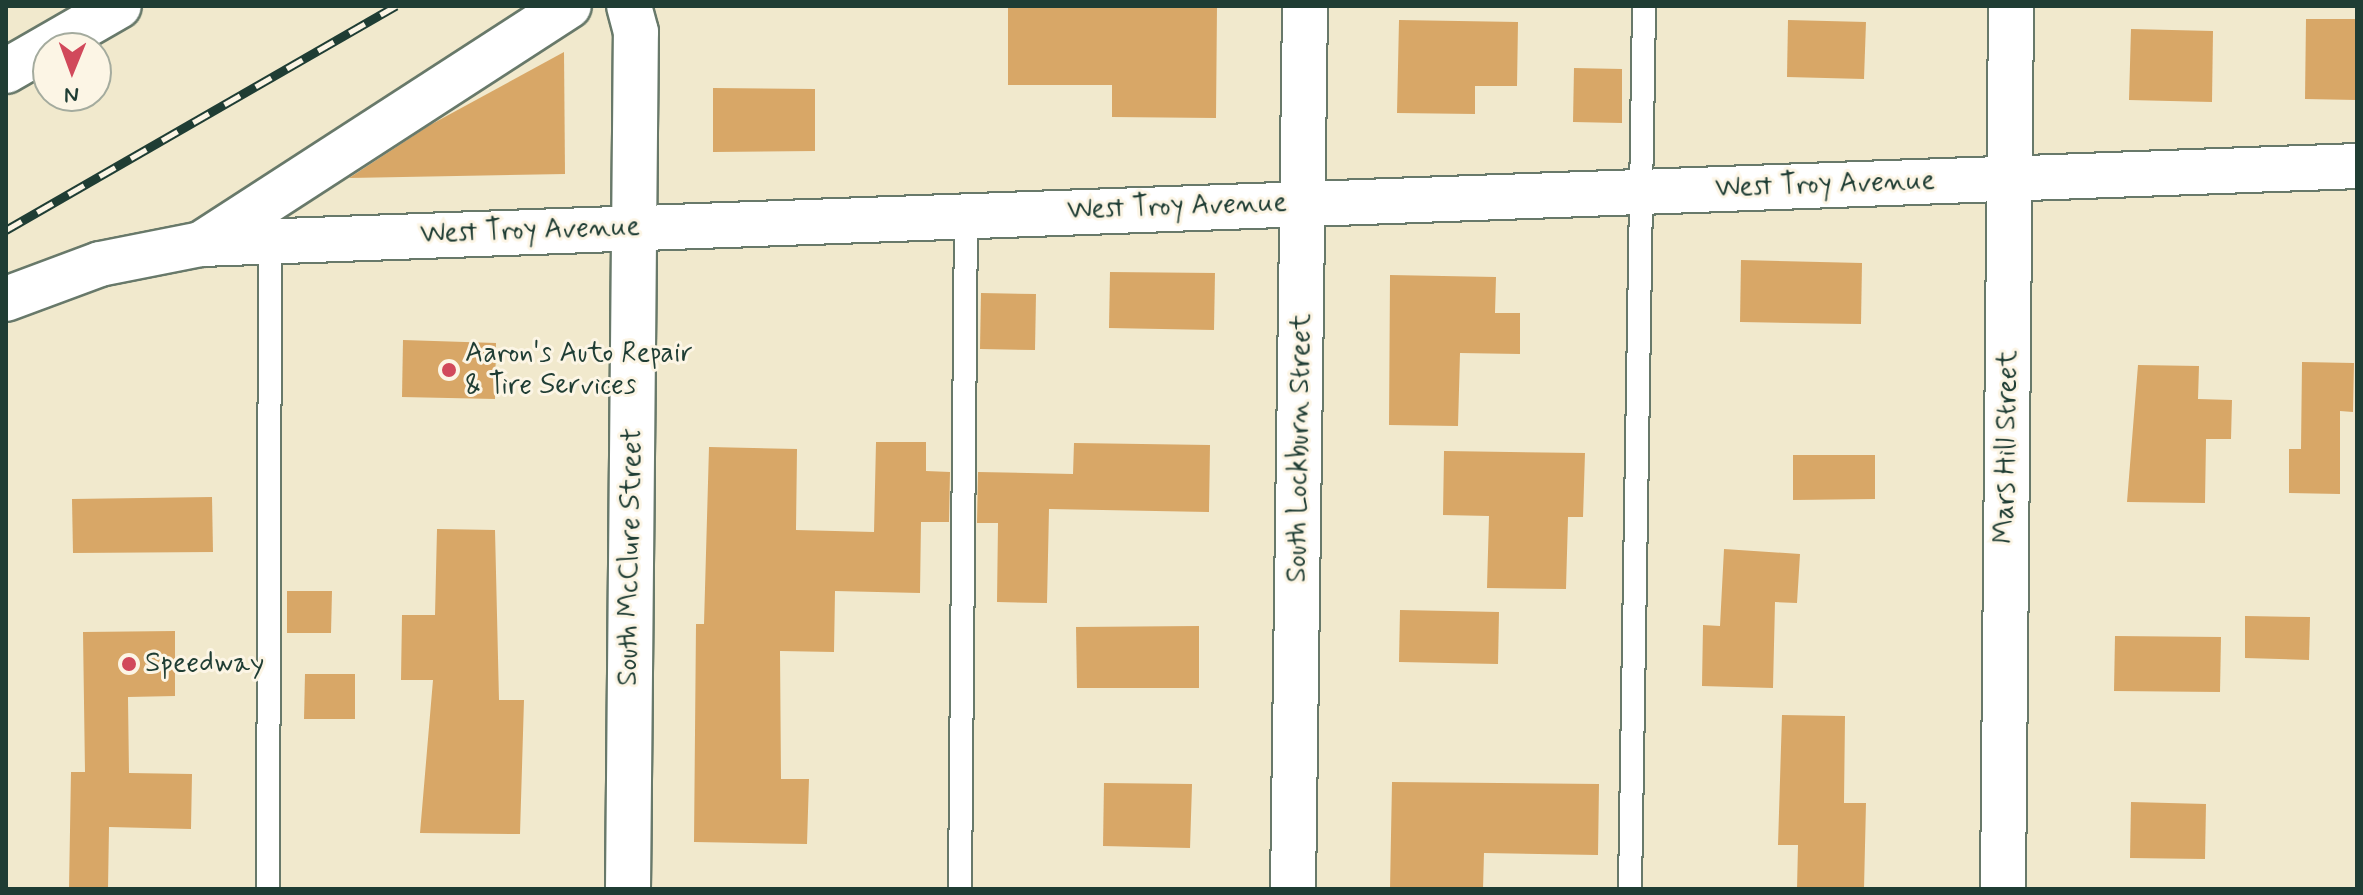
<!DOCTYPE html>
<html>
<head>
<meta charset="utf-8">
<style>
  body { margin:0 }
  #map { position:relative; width:2363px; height:895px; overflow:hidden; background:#f1e9cd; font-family:Mynerve,sans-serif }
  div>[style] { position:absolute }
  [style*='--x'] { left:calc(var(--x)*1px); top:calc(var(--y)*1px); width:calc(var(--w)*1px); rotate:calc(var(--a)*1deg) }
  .building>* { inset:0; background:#d8a767 }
  .roads { filter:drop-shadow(2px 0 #68796a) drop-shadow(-2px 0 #68796a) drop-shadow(0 2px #68796a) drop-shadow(0 -2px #68796a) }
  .service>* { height:22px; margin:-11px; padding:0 11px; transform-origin:11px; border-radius:11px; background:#fff }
  .minor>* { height:44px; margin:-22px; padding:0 22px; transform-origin:22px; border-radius:22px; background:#fff }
  .tertiary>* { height:44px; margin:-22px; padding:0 22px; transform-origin:22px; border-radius:22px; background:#fff }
  .primary>* { height:44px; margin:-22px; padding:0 22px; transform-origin:22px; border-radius:22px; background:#fff }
  .rail>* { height:9px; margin-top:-4.5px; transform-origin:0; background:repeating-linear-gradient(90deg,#fcf5e5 0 18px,#1f3d34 0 36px); box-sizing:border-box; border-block:2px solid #1f3d34 }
  .dots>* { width:22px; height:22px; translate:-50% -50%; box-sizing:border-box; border:4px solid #fcf5e5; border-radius:50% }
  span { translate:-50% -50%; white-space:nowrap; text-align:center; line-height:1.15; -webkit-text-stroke:6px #fcf5e5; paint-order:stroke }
  .street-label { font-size:28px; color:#1f3d34 }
  .poi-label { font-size:28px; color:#1f3d34 }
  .left { translate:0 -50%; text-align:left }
  .frame { position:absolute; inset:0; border:8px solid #1f3d34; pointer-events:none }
  .north { position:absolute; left:32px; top:32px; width:80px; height:80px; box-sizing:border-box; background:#fcf5e5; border:2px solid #a4ab9e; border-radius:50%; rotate:181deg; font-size:22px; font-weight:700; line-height:32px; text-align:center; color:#1f3d34 }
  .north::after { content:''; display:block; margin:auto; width:28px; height:36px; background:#d1495b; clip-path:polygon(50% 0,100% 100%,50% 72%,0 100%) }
</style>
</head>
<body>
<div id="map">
  <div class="building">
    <div style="clip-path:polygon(1008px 6px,1217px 6px,1216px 118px,1112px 117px,1112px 85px,1008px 85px)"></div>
    <div style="clip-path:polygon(2306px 19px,2357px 19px,2357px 100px,2305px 99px)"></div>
    <div style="clip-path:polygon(1399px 20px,1518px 22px,1517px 86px,1475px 86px,1475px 114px,1397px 113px)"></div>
    <div style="clip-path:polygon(1788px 20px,1866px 22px,1864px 79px,1787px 77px)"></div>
    <div style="clip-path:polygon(2131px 29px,2213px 31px,2212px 102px,2129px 100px)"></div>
    <div style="clip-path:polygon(564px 52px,565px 174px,349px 178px,430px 125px)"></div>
    <div style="clip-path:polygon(1574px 68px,1622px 69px,1622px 123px,1573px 122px)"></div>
    <div style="clip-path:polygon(713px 88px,815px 89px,815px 151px,713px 152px)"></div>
    <div style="clip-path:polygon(1741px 260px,1862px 263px,1861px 324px,1740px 322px)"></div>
    <div style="clip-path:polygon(1110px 272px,1215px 273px,1214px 330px,1109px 328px)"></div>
    <div style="clip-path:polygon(1390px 275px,1496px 277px,1495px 313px,1520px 313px,1520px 354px,1460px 353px,1458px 426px,1389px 425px)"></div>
    <div style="clip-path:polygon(981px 293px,1036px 294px,1035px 350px,980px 349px)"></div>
    <div style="clip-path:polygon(403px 340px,496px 343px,495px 399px,402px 397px)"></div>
    <div style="clip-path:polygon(2302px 362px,2354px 363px,2353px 412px,2340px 411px,2340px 494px,2289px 493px,2289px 449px,2301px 449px)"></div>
    <div style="clip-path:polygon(2138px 365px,2199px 366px,2198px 399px,2232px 400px,2231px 439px,2206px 439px,2205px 503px,2127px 502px)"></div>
    <div style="clip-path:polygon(876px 442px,926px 442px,926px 471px,950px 472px,949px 522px,921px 522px,920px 593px,835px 591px,834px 652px,780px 651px,781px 779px,809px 779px,807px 844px,694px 842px,696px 624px,704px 624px,709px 447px,797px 449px,796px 530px,874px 532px)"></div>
    <div style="clip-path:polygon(1074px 443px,1210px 445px,1209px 512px,1049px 509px,1047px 603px,997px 602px,998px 523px,977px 523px,978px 472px,1073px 474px)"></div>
    <div style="clip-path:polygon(1444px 451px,1585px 453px,1583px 517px,1568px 517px,1566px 589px,1487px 588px,1489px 516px,1443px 515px)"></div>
    <div style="clip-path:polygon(1793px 455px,1875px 455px,1875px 499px,1793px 500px)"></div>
    <div style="clip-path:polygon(212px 497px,213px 552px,73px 553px,72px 499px)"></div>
    <div style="clip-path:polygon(437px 529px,495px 530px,499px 700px,524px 700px,520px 834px,420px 833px,433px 680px,401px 680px,402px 615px,435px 615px)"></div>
    <div style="clip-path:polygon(1724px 549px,1800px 554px,1797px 603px,1775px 602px,1773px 688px,1702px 686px,1703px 625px,1720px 626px)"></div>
    <div style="clip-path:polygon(287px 591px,332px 591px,331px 633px,287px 633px)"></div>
    <div style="clip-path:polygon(1400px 610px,1499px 612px,1498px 664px,1399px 662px)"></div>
    <div style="clip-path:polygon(2245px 616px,2310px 617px,2309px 660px,2245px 658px)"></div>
    <div style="clip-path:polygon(1199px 626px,1199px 688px,1077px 688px,1076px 627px)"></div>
    <div style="clip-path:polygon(175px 631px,175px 696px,128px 697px,129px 773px,192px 774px,191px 829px,109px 827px,108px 889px,69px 889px,71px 772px,85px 772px,83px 632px)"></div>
    <div style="clip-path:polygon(2115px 636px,2221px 637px,2220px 692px,2114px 691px)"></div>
    <div style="clip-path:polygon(305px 674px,355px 674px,355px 719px,304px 719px)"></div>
    <div style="clip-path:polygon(1782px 715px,1845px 716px,1844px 803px,1866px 803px,1864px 889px,1797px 889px,1798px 845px,1778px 845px)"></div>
    <div style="clip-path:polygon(1392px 782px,1599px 784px,1598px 855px,1484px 853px,1483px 889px,1390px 889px)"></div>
    <div style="clip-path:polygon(1104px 783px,1192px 784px,1190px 848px,1103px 846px)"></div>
    <div style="clip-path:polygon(2131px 802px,2206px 804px,2205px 859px,2130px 858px)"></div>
  </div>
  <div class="roads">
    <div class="service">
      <div style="--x:268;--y:889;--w:648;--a:-89.82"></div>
      <div style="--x:960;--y:889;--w:674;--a:-89.49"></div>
      <div style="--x:1630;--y:889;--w:883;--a:-89.09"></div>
    </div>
    <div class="minor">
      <div style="--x:201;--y:244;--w:438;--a:-32.9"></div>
      <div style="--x:628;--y:889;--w:857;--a:-89.47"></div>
      <div style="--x:636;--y:32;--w:27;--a:-105"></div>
      <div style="--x:1293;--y:889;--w:883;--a:-89.22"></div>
      <div style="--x:2003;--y:889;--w:883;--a:-89.48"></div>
    </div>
    <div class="tertiary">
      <div style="--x:6;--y:299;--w:100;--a:-20.4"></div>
      <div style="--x:100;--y:264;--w:103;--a:-11.2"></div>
      <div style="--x:201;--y:244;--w:2157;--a:-2.07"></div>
    </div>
    <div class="primary">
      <div style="--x:6;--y:71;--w:130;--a:-29.9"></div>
    </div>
  </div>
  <div class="rail">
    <div style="--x:6;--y:230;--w:450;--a:-29.9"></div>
  </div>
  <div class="dots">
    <div style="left:449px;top:370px;background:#d1495b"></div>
    <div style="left:129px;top:664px;background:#d1495b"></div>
  </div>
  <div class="street-label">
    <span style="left:1825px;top:185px;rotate:-2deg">West Troy Avenue</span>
    <span style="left:1177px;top:207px;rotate:-2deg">West Troy Avenue</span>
    <span style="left:530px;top:231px;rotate:-2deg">West Troy Avenue</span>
    <span style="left:2007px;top:447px;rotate:-89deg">Mars Hill Street</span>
    <span style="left:1300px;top:448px;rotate:-89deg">South Lockburn Street</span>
    <span style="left:631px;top:557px;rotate:-89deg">South McClure Street</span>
  </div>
  <div class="poi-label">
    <span class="left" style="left:465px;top:370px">Aaron's Auto Repair<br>&amp; Tire Services</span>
    <span class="left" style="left:145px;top:664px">Speedway</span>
  </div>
  <div class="frame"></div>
  <div class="north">N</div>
</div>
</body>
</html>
